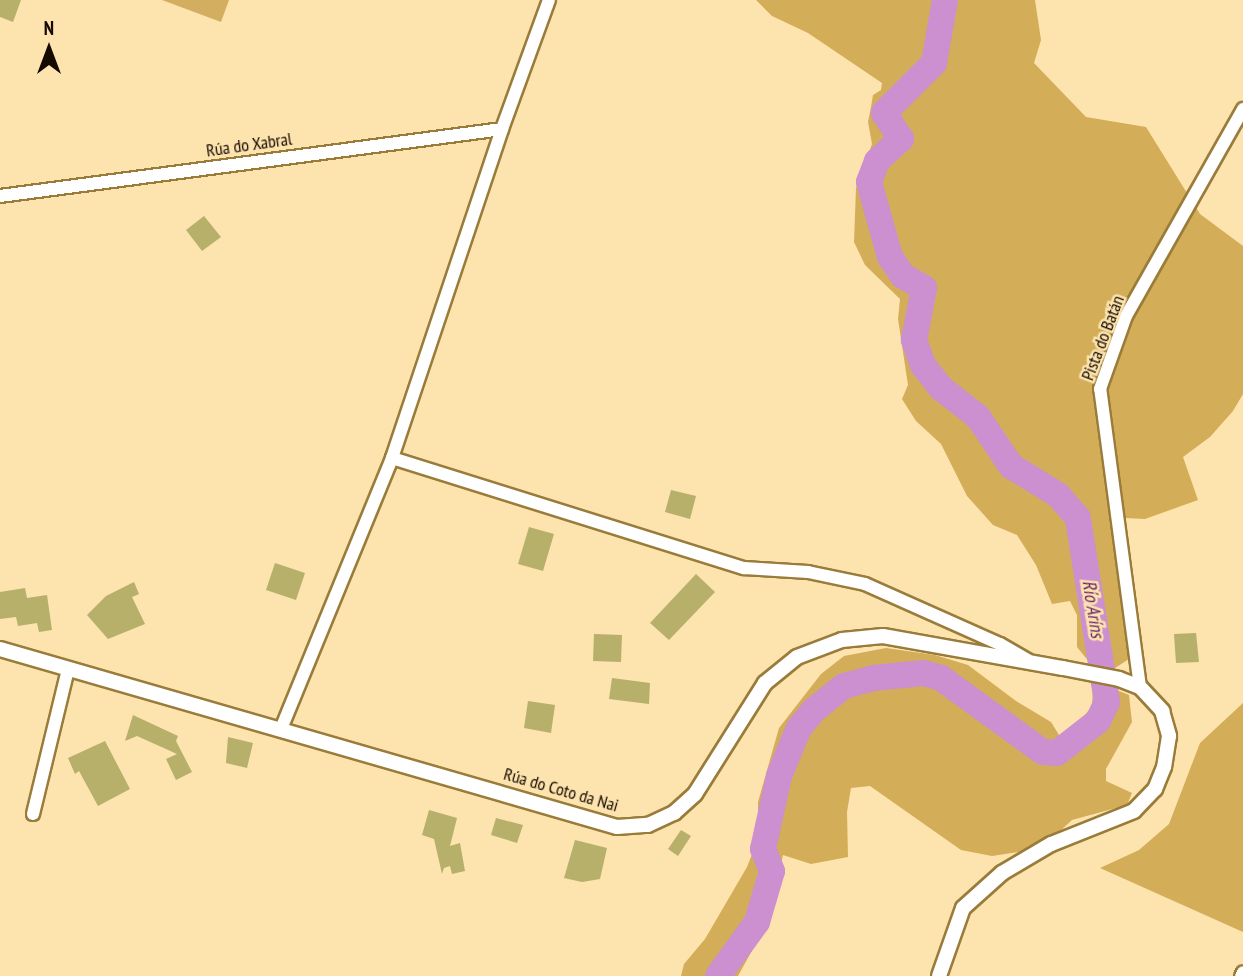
<!DOCTYPE html>
<html>
<head>
<meta charset="utf-8">
<style>
  body { margin:0 }
  #map { position:relative; width:1243px; height:976px; overflow:hidden; background:#fde3ae; font-family:"PT Sans Narrow",sans-serif }
  div>[style] { position:absolute }
  [style*='--x'] { left:calc(var(--x)*1px); top:calc(var(--y)*1px); width:calc(var(--w)*1px); rotate:calc(var(--a)*1deg) }
  .green>* { inset:0; background:#d3ae60 }
  .forest>* { inset:0; background:#d4ad58 }
  .river>* { height:26px; margin:-13px; padding:0 13px; transform-origin:13px; border-radius:13px; background:#cc8fcf }
  .building>* { inset:0; background:#b6b06a }
  .roads { filter:drop-shadow(2px 0 #9a7c3a) drop-shadow(-2px 0 #9a7c3a) drop-shadow(0 2px #9a7c3a) drop-shadow(0 -2px #9a7c3a) }
  .minor>* { height:12px; margin:-6px; padding:0 6px; transform-origin:6px; border-radius:6px; background:#fff }
  .tertiary>* { height:14px; margin:-7px; padding:0 7px; transform-origin:7px; border-radius:7px; background:#fff }
  span { translate:-50% -50%; white-space:nowrap; text-align:center; line-height:1.15; -webkit-text-stroke:5px #fde3ae; paint-order:stroke }
  .street-label { font-size:18px; color:#150a00 }
  .water-label { font-size:19px; color:#661e6c; font-style:italic }
  .north { position:absolute; left:14px; top:14px; width:70px; height:70px; -webkit-text-stroke:5px #fde3ae; paint-order:stroke; rotate:0deg; font-size:19px; font-weight:700; line-height:28px; text-align:center; color:#150a00 }
  .north::after { content:''; display:block; margin:auto; width:24px; height:32px; background:#150a00; clip-path:polygon(50% 0,100% 100%,50% 72%,0 100%) }
</style>
</head>
<body>
<div id="map">
  <div class="green">
    <div style="clip-path:polygon(162px 0,229px 0,221px 22px)"></div>
  </div>
  <div class="forest">
    <div style="clip-path:polygon(756px 0,1035px 0,1041px 40px,1034px 63px,1086px 117px,1146px 127px,1200px 214px,1243px 246px,1243px 394px,1233px 411px,1210px 437px,1183px 457px,1198px 500px,1145px 519px,1125px 518px,1114px 534px,1129px 659px,1115px 668px,1090px 663px,1077px 647px,1077px 615px,1070px 601px,1052px 604px,1036px 565px,1017px 535px,993px 525px,967px 496px,941px 444px,916px 421px,902px 399px,908px 385px,898px 319px,900px 299px,865px 265px,854px 242px,856px 188px,872px 144px,868px 122px,871px 107px,873px 95px,881px 90px,882px 83px,808px 33px,772px 16px)"></div>
    <div style="clip-path:polygon(886px 648px,935px 655px,968px 665px,1016px 701px,1051px 722px,1059px 735px,1067px 738px,1092px 706px,1093px 688px,1114px 689px,1129px 695px,1132px 722px,1106px 769px,1106px 781px,1132px 793px,1127px 805px,1072px 820px,1058px 833px,1024px 851px,992px 856px,961px 850px,870px 786px,851px 788px,847px 812px,848px 857px,811px 864px,783px 855px,766px 925px,738px 976px,681px 976px,684px 964px,705px 939px,747px 867px,758px 839px,758px 802px,779px 728px,821px 674px,844px 656px)"></div>
    <div style="clip-path:polygon(1243px 703px,1243px 932px,1100px 868px,1139px 850px,1169px 824px,1200px 743px)"></div>
  </div>
  <div class="river">
    <div style="--x:718;--y:976;--w:67;--a:-54.2"></div>
    <div style="--x:757;--y:922;--w:53;--a:-73.6"></div>
    <div style="--x:772;--y:871;--w:24;--a:-112"></div>
    <div style="--x:763;--y:849;--w:75;--a:-77.6"></div>
    <div style="--x:779;--y:776;--w:52;--a:-67.4"></div>
    <div style="--x:799;--y:728;--w:23;--a:-50"></div>
    <div style="--x:814;--y:710;--w:38;--a:-39"></div>
    <div style="--x:844;--y:686;--w:30;--a:-15"></div>
    <div style="--x:873;--y:678;--w:51;--a:-5.6"></div>
    <div style="--x:924;--y:673;--w:18;--a:16"></div>
    <div style="--x:941;--y:678;--w:126;--a:36"></div>
    <div style="--x:1043;--y:752;--w:14;--a:4"></div>
    <div style="--x:1057;--y:753;--w:52;--a:-38"></div>
    <div style="--x:1098;--y:721;--w:21;--a:-65"></div>
    <div style="--x:1107;--y:702;--w:186;--a:-99"></div>
    <div style="--x:1078;--y:518;--w:30;--a:-131"></div>
    <div style="--x:1058;--y:495;--w:55;--a:-148.3"></div>
    <div style="--x:1011;--y:466;--w:59;--a:-124"></div>
    <div style="--x:978;--y:417;--w:47;--a:-141.9"></div>
    <div style="--x:941;--y:388;--w:29;--a:-128"></div>
    <div style="--x:923;--y:365;--w:27;--a:-110"></div>
    <div style="--x:914;--y:340;--w:53;--a:-79.1"></div>
    <div style="--x:924;--y:288;--w:24;--a:-150"></div>
    <div style="--x:903;--y:276;--w:23;--a:-124"></div>
    <div style="--x:890;--y:257;--w:78;--a:-105.6"></div>
    <div style="--x:869;--y:182;--w:22;--a:-69"></div>
    <div style="--x:877;--y:161;--w:33;--a:-43"></div>
    <div style="--x:901;--y:139;--w:31;--a:-123"></div>
    <div style="--x:884;--y:113;--w:71;--a:-45"></div>
    <div style="--x:934;--y:63;--w:64;--a:-80.1"></div>
  </div>
  <div class="building">
    <div style="clip-path:polygon(0 0,21px 0,13px 22px,0 17px)"></div>
    <div style="clip-path:polygon(204px 216px,221px 237px,202px 251px,186px 230px)"></div>
    <div style="clip-path:polygon(671px 490px,696px 496px,690px 519px,665px 512px)"></div>
    <div style="clip-path:polygon(529px 527px,554px 534px,543px 571px,518px 564px)"></div>
    <div style="clip-path:polygon(275px 563px,305px 573px,296px 600px,266px 590px)"></div>
    <div style="clip-path:polygon(696px 574px,715px 592px,669px 640px,650px 623px)"></div>
    <div style="clip-path:polygon(134px 582px,139px 594px,132px 597px,145px 624px,108px 639px,87px 615px,106px 596px)"></div>
    <div style="clip-path:polygon(25px 588px,27px 598px,47px 595px,52px 630px,39px 632px,37px 623px,18px 626px,16px 617px,0 619px,0 592px)"></div>
    <div style="clip-path:polygon(1196px 633px,1199px 662px,1176px 663px,1174px 634px)"></div>
    <div style="clip-path:polygon(594px 634px,622px 635px,621px 662px,593px 661px)"></div>
    <div style="clip-path:polygon(612px 678px,650px 683px,649px 704px,609px 699px)"></div>
    <div style="clip-path:polygon(528px 701px,555px 705px,551px 733px,524px 728px)"></div>
    <div style="clip-path:polygon(133px 715px,178px 736px,176px 741px,192px 772px,176px 780px,166px 759px,177px 754px,137px 736px,125px 741px)"></div>
    <div style="clip-path:polygon(228px 737px,253px 743px,247px 768px,226px 763px)"></div>
    <div style="clip-path:polygon(105px 741px,130px 789px,98px 806px,79px 771px,75px 774px,68px 758px)"></div>
    <div style="clip-path:polygon(429px 810px,457px 818px,450px 846px,460px 843px,465px 871px,452px 874px,450px 866px,444px 868px,442px 874px,434px 839px,422px 835px)"></div>
    <div style="clip-path:polygon(496px 818px,523px 825px,517px 843px,491px 835px)"></div>
    <div style="clip-path:polygon(681px 830px,691px 836px,678px 856px,668px 849px)"></div>
    <div style="clip-path:polygon(575px 840px,607px 848px,600px 879px,582px 882px,564px 878px)"></div>
  </div>
  <div class="roads">
    <div class="minor">
      <div style="--x:0;--y:196;--w:506;--a:-7.6"></div>
      <div style="--x:392;--y:458;--w:369;--a:17.4"></div>
      <div style="--x:744;--y:568;--w:64;--a:3.6"></div>
      <div style="--x:808;--y:572;--w:58;--a:11.9"></div>
      <div style="--x:865;--y:584;--w:148;--a:24"></div>
      <div style="--x:1000;--y:644;--w:32;--a:30"></div>
      <div style="--x:1140;--y:687;--w:301;--a:-97.6"></div>
      <div style="--x:1100;--y:389;--w:77;--a:-70.4"></div>
      <div style="--x:1126;--y:316;--w:238;--a:-60.5"></div>
      <div style="--x:281;--y:729;--w:293;--a:-67.7"></div>
      <div style="--x:392;--y:458;--w:347;--a:-71.5"></div>
      <div style="--x:502;--y:129;--w:137;--a:-70"></div>
      <div style="--x:33;--y:814;--w:149;--a:-76.4"></div>
      <div style="--x:1241;--y:976;--w:4;--a:-63"></div>
    </div>
    <div class="tertiary">
      <div style="--x:0;--y:649;--w:642;--a:16.09"></div>
      <div style="--x:617;--y:827;--w:31;--a:-4"></div>
      <div style="--x:648;--y:825;--w:29;--a:-25"></div>
      <div style="--x:674;--y:813;--w:28;--a:-42"></div>
      <div style="--x:695;--y:794;--w:131;--a:-57.8"></div>
      <div style="--x:765;--y:683;--w:41;--a:-39.1"></div>
      <div style="--x:797;--y:657;--w:48;--a:-20.7"></div>
      <div style="--x:842;--y:640;--w:41;--a:-5.6"></div>
      <div style="--x:883;--y:636;--w:183;--a:10.1"></div>
      <div style="--x:1063;--y:668;--w:57;--a:11.1"></div>
      <div style="--x:1119;--y:679;--w:22;--a:21"></div>
      <div style="--x:1140;--y:687;--w:33;--a:47"></div>
      <div style="--x:1162;--y:711;--w:26;--a:74"></div>
      <div style="--x:1169;--y:736;--w:31;--a:99"></div>
      <div style="--x:1164;--y:767;--w:24;--a:112"></div>
      <div style="--x:1155;--y:789;--w:30;--a:134"></div>
      <div style="--x:1134;--y:811;--w:89;--a:158.3"></div>
      <div style="--x:1051;--y:844;--w:57;--a:149.4"></div>
      <div style="--x:1002;--y:873;--w:52;--a:138.1"></div>
      <div style="--x:963;--y:908;--w:72;--a:109.4"></div>
    </div>
  </div>
  <div class="street-label">
    <span style="left:249px;top:145px;rotate:-8deg">Rúa do Xabral</span>
    <span style="left:1103px;top:338px;rotate:-69deg">Pista do Batán</span>
    <span style="left:561px;top:790px;rotate:16deg">Rúa do Coto da Nai</span>
  </div>
  <div class="water-label">
    <span style="left:1093px;top:609px;rotate:81deg">Río Aríns</span>
  </div>
  <div class="north">N</div>
</div>
</body>
</html>
